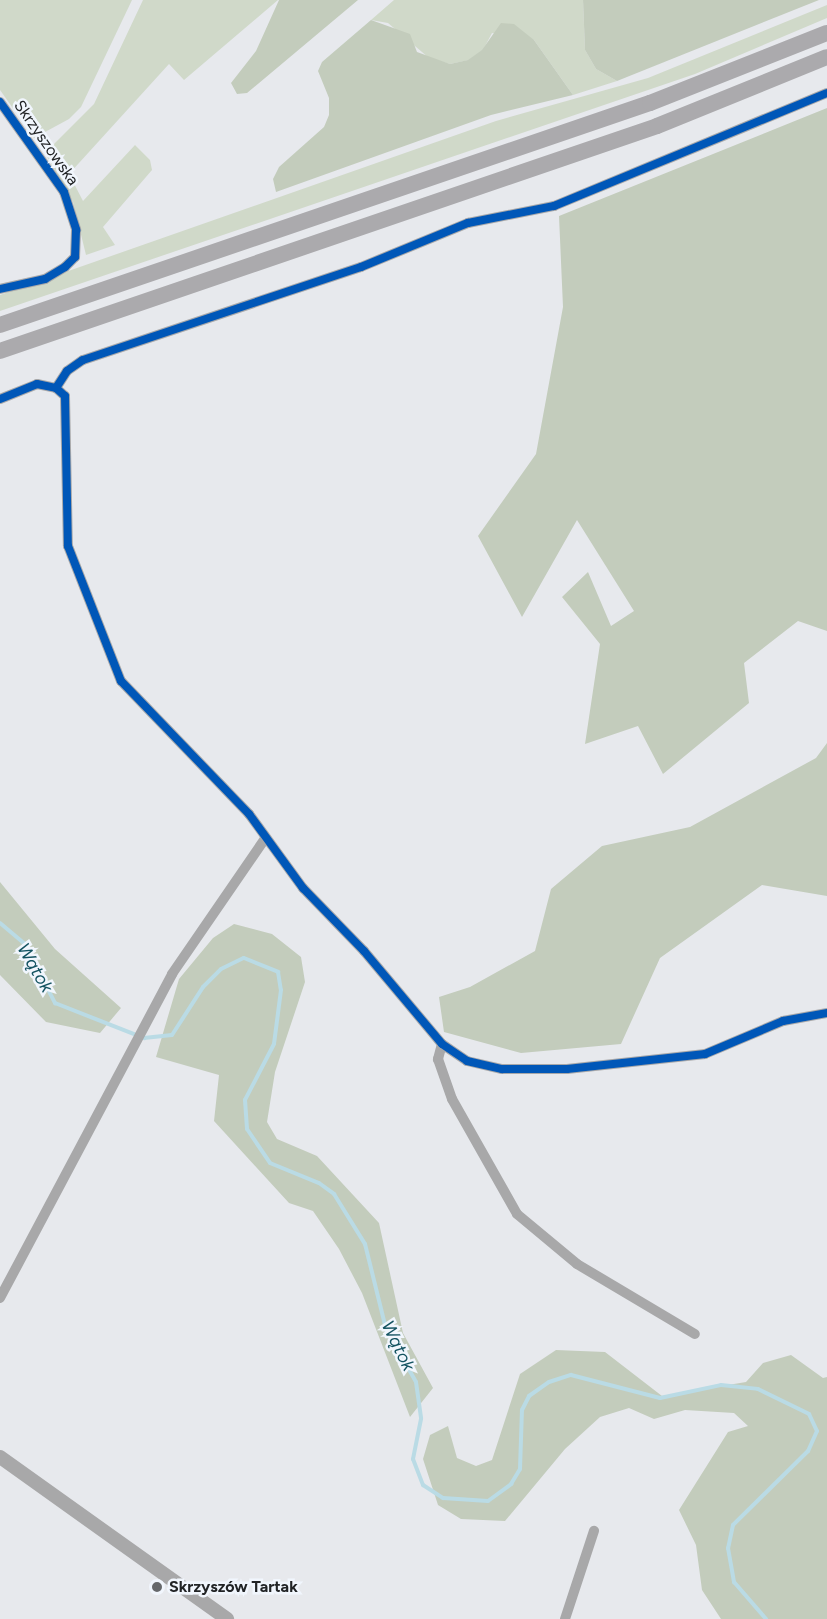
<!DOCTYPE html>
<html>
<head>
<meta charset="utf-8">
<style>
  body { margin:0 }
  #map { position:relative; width:827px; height:1619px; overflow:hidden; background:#e7e9ed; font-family:Figtree,sans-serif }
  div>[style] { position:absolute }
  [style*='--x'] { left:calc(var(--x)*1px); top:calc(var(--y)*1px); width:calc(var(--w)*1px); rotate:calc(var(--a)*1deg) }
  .green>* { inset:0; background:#d0d9c9 }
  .forest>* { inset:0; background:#c3ccbc }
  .stream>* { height:4px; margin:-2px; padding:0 2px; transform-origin:2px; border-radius:2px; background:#badbe5 }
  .minor>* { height:10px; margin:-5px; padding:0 5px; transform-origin:5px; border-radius:5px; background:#a8a8a9 }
  .tertiary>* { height:14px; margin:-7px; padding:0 7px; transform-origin:7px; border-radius:7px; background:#a8a8a9 }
  .primary>* { height:16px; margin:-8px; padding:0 8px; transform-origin:8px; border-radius:8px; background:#abaaad }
  .cycleway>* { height:8px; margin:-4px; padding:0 4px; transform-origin:4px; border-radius:4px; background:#0057b8 }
  .dots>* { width:16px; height:16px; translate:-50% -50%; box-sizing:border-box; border:3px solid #f1f6fd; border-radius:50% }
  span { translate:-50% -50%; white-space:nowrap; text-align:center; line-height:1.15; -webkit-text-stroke:5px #f1f6fd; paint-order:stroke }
  .street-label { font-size:16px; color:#212325 }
  .poi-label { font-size:16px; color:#212325; font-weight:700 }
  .left { translate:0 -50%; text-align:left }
  .water-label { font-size:18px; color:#145361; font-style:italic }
</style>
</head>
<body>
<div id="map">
  <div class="green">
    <div style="clip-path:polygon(0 0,132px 0,81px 107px,69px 119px,34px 138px,0 90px)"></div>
    <div style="clip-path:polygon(143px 0,278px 0,184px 80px,169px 64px,69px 174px,83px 201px,135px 145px,150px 160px,152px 170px,103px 227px,115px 245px,86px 255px,73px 202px,45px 153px,94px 104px)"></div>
    <div style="clip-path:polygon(394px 0,583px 0,585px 50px,596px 69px,617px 81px,573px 95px,534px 40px,492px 33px,483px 50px,469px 60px,450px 64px,429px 58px,388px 23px,371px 20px)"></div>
    <div style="clip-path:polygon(827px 5px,827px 18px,695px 74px,0 311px,0 295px,496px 121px,648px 78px)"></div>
  </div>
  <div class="forest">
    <div style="clip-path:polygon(279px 0,358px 0,247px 93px,237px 94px,231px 83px,256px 51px)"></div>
    <div style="clip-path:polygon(583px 0,819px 0,617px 81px,596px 69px,585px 50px)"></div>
    <div style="clip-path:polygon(371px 20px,410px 34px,417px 52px,450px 64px,468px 60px,482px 50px,501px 23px,514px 24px,534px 40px,573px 95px,491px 115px,276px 192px,273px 179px,279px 167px,324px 127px,329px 115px,329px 98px,318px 71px,322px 62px)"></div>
    <div style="clip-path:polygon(827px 108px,827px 631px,798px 621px,744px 663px,749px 703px,663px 774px,638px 726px,585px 744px,600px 644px,562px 597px,588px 572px,611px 626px,634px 611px,577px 520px,522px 617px,478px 536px,536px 454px,563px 307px,559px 216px)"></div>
    <div style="clip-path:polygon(827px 743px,827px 896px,762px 885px,660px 958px,621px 1044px,521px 1053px,444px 1032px,439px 997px,470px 987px,535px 951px,551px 889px,602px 846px,690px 827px,816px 758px)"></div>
    <div style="clip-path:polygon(0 882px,55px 949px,121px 1008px,100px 1033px,46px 1022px,0 975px)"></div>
    <div style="clip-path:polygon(234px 924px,272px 934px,301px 957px,305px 982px,275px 1072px,267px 1122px,277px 1139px,317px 1156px,379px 1223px,403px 1333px,433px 1388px,410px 1417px,362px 1293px,339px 1249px,313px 1211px,289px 1203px,214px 1121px,219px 1075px,156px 1057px,179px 979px,213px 938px)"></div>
    <div style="clip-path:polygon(556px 1350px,605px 1352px,662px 1396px,746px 1382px,763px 1363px,791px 1355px,823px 1378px,827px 1377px,827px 1619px,721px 1619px,702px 1590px,696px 1545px,679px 1510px,728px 1432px,748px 1426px,734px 1413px,685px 1410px,654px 1419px,629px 1408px,600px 1417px,565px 1449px,505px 1521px,461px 1519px,438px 1505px,423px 1459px,430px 1435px,448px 1426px,457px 1458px,476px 1466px,492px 1460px,520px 1374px)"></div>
  </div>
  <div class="stream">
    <div style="--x:0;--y:923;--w:31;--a:40"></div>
    <div style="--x:24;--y:943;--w:68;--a:62.7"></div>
    <div style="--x:55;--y:1003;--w:96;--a:21.5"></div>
    <div style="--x:144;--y:1038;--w:28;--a:-6"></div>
    <div style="--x:172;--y:1035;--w:57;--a:-57.1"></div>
    <div style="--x:203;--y:987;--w:25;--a:-45"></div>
    <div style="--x:221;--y:969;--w:25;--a:-26"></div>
    <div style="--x:244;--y:958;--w:37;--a:22"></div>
    <div style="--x:278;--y:972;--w:18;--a:81"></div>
    <div style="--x:281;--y:990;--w:54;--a:97.4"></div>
    <div style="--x:274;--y:1044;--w:63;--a:117.4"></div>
    <div style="--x:245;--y:1100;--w:29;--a:86"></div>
    <div style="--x:247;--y:1129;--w:41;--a:55.9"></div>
    <div style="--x:270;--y:1163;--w:53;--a:22.2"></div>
    <div style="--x:319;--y:1183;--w:19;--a:36"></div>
    <div style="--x:334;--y:1194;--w:59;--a:58.2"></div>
    <div style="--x:365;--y:1244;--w:88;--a:76.1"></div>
    <div style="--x:386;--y:1329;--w:61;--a:60.5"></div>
    <div style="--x:416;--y:1382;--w:37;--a:82"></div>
    <div style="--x:421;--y:1419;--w:41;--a:101.3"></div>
    <div style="--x:413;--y:1459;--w:28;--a:69"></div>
    <div style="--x:423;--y:1485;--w:24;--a:33"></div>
    <div style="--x:443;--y:1498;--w:45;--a:3.8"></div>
    <div style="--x:488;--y:1501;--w:29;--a:-36"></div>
    <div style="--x:511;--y:1484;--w:17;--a:-59"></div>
    <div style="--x:520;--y:1469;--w:59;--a:-88.1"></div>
    <div style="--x:522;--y:1410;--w:16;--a:-63"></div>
    <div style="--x:529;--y:1396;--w:24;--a:-35"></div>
    <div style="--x:549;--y:1382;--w:23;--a:-18"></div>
    <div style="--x:571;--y:1375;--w:92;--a:14.5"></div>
    <div style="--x:660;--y:1398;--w:62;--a:-12"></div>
    <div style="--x:721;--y:1385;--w:37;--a:6"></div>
    <div style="--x:758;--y:1389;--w:57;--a:26.1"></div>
    <div style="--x:809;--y:1414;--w:19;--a:65"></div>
    <div style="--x:817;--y:1431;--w:22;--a:114"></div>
    <div style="--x:808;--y:1451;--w:105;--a:135.4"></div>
    <div style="--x:733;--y:1525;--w:24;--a:102"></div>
    <div style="--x:728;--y:1548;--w:35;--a:80"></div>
    <div style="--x:734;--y:1582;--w:49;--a:49.1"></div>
  </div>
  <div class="minor">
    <div style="--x:0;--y:102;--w:110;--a:54.6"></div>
    <div style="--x:64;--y:192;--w:40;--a:72"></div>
    <div style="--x:76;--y:230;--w:27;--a:92"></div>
    <div style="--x:75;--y:257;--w:14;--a:135"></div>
    <div style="--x:65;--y:267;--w:23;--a:149"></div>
    <div style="--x:45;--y:279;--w:46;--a:167.5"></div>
    <div style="--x:56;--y:388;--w:20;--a:-57"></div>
    <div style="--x:67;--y:371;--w:19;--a:-35"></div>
    <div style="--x:83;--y:360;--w:293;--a:-18.5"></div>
    <div style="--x:361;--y:267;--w:116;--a:-22.4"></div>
    <div style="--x:468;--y:223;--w:88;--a:-11.2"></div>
    <div style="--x:554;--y:206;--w:295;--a:-22.5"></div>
    <div style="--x:0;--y:399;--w:40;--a:-22"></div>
    <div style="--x:37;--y:384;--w:19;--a:12"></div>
    <div style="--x:56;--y:388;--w:12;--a:42"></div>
    <div style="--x:65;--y:396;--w:150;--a:88.9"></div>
    <div style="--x:68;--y:546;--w:145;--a:68.6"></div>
    <div style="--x:121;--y:681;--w:185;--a:46.1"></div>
    <div style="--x:249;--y:814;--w:92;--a:53.9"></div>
    <div style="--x:303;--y:888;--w:88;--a:45.9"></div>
    <div style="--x:364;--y:951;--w:121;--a:50"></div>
    <div style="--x:442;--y:1044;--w:30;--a:34"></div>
    <div style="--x:467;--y:1061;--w:36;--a:13"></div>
    <div style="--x:502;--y:1069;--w:65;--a:0"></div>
    <div style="--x:567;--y:1069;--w:139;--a:-6.2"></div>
    <div style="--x:705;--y:1054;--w:85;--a:-22.9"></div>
    <div style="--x:783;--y:1021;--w:45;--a:-10.3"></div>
    <div style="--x:442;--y:1044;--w:16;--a:105"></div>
    <div style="--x:438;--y:1059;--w:42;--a:70.7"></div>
    <div style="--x:452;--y:1099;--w:132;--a:60.5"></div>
    <div style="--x:517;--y:1214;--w:78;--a:39.8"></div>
    <div style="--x:577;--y:1264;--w:137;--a:30.7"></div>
    <div style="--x:0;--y:1298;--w:367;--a:-62"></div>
    <div style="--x:172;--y:974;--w:163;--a:-55.5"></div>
    <div style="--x:565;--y:1619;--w:93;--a:-71.8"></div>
  </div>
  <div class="tertiary">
    <div style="--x:0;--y:1457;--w:279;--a:35.5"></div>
  </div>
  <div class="primary">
    <div style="--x:0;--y:325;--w:687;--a:-18.86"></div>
    <div style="--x:650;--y:103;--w:190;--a:-21.6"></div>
    <div style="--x:0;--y:351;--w:694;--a:-18.9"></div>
    <div style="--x:657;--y:126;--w:183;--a:-22.1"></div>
  </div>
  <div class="cycleway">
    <div style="--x:0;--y:102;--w:110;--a:54.6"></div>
    <div style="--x:64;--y:192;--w:40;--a:72"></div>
    <div style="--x:76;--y:230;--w:27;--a:92"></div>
    <div style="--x:75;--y:257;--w:14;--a:135"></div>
    <div style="--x:65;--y:267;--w:23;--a:149"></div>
    <div style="--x:45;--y:279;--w:46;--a:167.5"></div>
    <div style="--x:56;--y:388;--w:20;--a:-57"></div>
    <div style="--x:67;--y:371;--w:19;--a:-35"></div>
    <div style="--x:83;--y:360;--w:293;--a:-18.5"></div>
    <div style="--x:361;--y:267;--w:116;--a:-22.4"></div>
    <div style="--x:468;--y:223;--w:88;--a:-11.2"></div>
    <div style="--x:554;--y:206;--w:295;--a:-22.5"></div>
    <div style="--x:0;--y:399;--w:40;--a:-22"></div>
    <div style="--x:37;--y:384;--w:19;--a:12"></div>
    <div style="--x:56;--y:388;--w:12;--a:42"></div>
    <div style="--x:65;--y:396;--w:150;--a:88.9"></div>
    <div style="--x:68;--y:546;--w:145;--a:68.6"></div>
    <div style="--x:121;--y:681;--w:185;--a:46.1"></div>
    <div style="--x:249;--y:814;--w:92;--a:53.9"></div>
    <div style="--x:303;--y:888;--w:88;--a:45.9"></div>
    <div style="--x:364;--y:951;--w:121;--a:50"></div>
    <div style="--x:442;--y:1044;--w:30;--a:34"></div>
    <div style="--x:467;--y:1061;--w:36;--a:13"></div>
    <div style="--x:502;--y:1069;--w:65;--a:0"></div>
    <div style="--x:567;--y:1069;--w:139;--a:-6.2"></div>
    <div style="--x:705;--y:1054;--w:85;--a:-22.9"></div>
    <div style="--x:783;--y:1021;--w:45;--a:-10.3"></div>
  </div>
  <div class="dots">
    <div style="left:157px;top:1587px;background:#66686b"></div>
  </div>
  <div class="street-label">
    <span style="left:46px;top:143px;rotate:55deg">Skrzyszowska</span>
  </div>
  <div class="poi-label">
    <span class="left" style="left:169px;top:1587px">Skrzyszów Tartak</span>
  </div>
  <div class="water-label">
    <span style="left:35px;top:968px;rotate:60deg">Wątok</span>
    <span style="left:398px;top:1346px;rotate:64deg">Wątok</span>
  </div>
</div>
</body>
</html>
